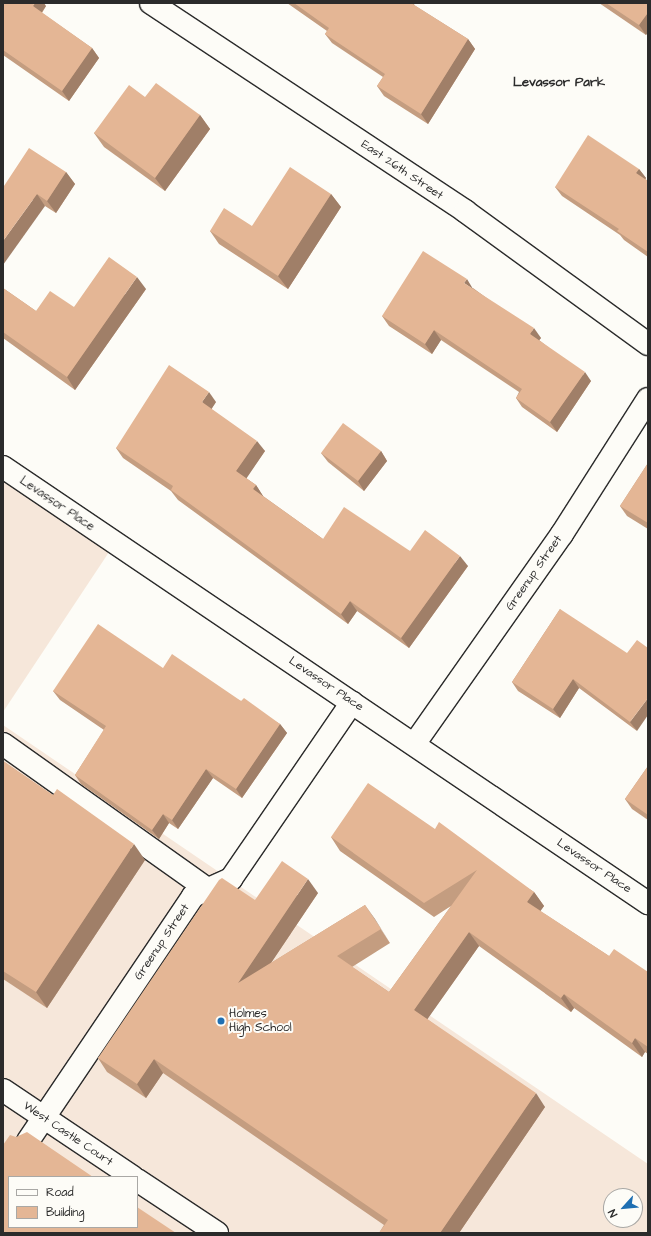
<!DOCTYPE html>
<html>
<head>
<meta charset="utf-8">
<style>
  body { margin:0 }
  #map { position:relative; width:651px; height:1236px; overflow:hidden; background:#fdfcf7; font-family:"Architects Daughter",sans-serif }
  div>[style] { position:absolute }
  [style*='--x'] { left:calc(var(--x)*1px); top:calc(var(--y)*1px); width:calc(var(--w)*1px); rotate:calc(var(--a)*1deg) }
  .built>* { inset:0; background:#f6e7da }
  .roads { filter:drop-shadow(1px 0 #2b2b2b) drop-shadow(-1px 0 #2b2b2b) drop-shadow(0 1px #2b2b2b) drop-shadow(0 -1px #2b2b2b) }
  .pedestrian>* { height:22px; margin:-11px; padding:0 11px; transform-origin:11px; border-radius:11px; background:#fdfcf7 }
  .minor>* { height:22px; margin:-11px; padding:0 11px; transform-origin:11px; border-radius:11px; background:#fdfcf7 }
  .wall>* { inset:0; background:#c49d80 }
  .shaded-wall>* { inset:0; background:#a07f68 }
  .building>* { inset:0; background:#e4b695 }
  .dots>* { width:11px; height:11px; translate:-50% -50%; box-sizing:border-box; border:2px solid #fdfcf7; border-radius:50% }
  span { translate:-50% -50%; white-space:nowrap; text-align:center; line-height:1.15; -webkit-text-stroke:4px #fdfcf7; paint-order:stroke }
  .street-label { font-size:12px; color:#2b2b2b }
  .poi-label { font-size:12px; color:#2b2b2b }
  .left { translate:0 -50%; text-align:left }
  .neighbourhood-label { font-size:13px; color:#2b2b2b; font-weight:700 }
  .frame { position:absolute; inset:0; border:4px solid #2b2b2b; pointer-events:none }
  .legend { position:absolute; left:8px; top:1176px; width:130px; height:52px; box-sizing:border-box; background:#fdfcf7; border:1px solid #a9a8a5; margin:0; padding:5px 7px; list-style:none; font-size:12px; color:#2b2b2b }
  .legend li { display:flex; align-items:center; gap:8px; height:20px }
  .legend b { width:20px; border:1px solid #a9a8a5 }
  .north { position:absolute; left:603px; top:1188px; width:40px; height:40px; box-sizing:border-box; background:#fdfcf7; border:1px solid #a9a8a5; border-radius:50%; rotate:243deg; font-size:11px; font-weight:700; line-height:16px; text-align:center; color:#2b2b2b }
  .north::after { content:''; display:block; margin:auto; width:14px; height:18px; background:#1f6fb2; clip-path:polygon(50% 0,100% 100%,50% 72%,0 100%) }
</style>
</head>
<body>
<div id="map">
  <div class="built">
    <div style="clip-path:polygon(3px 467px,115px 543px,3px 712px)"></div>
    <div style="clip-path:polygon(evenodd,3px 725px,648px 1164px,648px 1233px,3px 1233px,3px 725px,9px 1177px,137px 1177px,137px 1227px,9px 1227px,9px 1177px,3px 725px,611px 1196px,635px 1196px,635px 1220px,611px 1220px,611px 1196px)"></div>
  </div>
  <div class="roads">
    <div class="pedestrian">
      <div style="--x:3;--y:744;--w:250;--a:35.4"></div>
      <div style="--x:28;--y:1141;--w:295;--a:-56"></div>
      <div style="--x:193;--y:896;--w:42;--a:-24.1"></div>
    </div>
    <div class="minor">
      <div style="--x:151;--y:3;--w:377;--a:33.5"></div>
      <div style="--x:465;--y:211;--w:226;--a:36"></div>
      <div style="--x:3;--y:467;--w:779;--a:34.06"></div>
      <div style="--x:415;--y:743;--w:256;--a:-54.9"></div>
      <div style="--x:562;--y:534;--w:160;--a:-57.5"></div>
      <div style="--x:231;--y:879;--w:214;--a:-55.6"></div>
      <div style="--x:3;--y:1090;--w:156;--a:33.8"></div>
      <div style="--x:137;--y:1180;--w:96;--a:33.5"></div>
    </div>
  </div>
  <div class="wall">
    <div style="clip-path:polygon(3px 3px,46px 6px,42px 13px,92px 48px,99px 58px,69px 101px,3px 55px)"></div>
    <div style="clip-path:polygon(287px 3px,415px 3px,414px 5px,468px 39px,475px 49px,428px 124px,384px 96px,377px 86px,383px 77px,332px 43px,325px 34px,327px 31px)"></div>
    <div style="clip-path:polygon(599px 3px,648px 3px,648px 32px,646px 35px)"></div>
    <div style="clip-path:polygon(145px 97px,200px 115px,210px 129px,165px 191px,104px 147px,94px 133px)"></div>
    <div style="clip-path:polygon(639px 169px,646px 178px,645px 179px,648px 181px,648px 257px,624px 240px,620px 235px,562px 196px,555px 187px)"></div>
    <div style="clip-path:polygon(66px 172px,75px 184px,56px 213px,45px 206px,4px 186px)"></div>
    <div style="clip-path:polygon(331px 194px,341px 207px,288px 289px,219px 244px,210px 231px,252px 226px)"></div>
    <div style="clip-path:polygon(3px 288px,36px 311px,74px 307px,146px 289px,75px 390px,3px 338px)"></div>
    <div style="clip-path:polygon(473px 288px,541px 338px,539px 340px,591px 381px,557px 432px,522px 407px,516px 398px,519px 392px,441px 340px,432px 354px,389px 326px,382px 316px)"></div>
    <div style="clip-path:polygon(216px 402px,211px 409px,265px 451px,246px 478px,256px 485px,263px 496px,323px 539px,410px 551px,468px 566px,409px 648px,357px 611px,348px 624px,178px 500px,171px 491px,123px 458px,116px 448px)"></div>
    <div style="clip-path:polygon(381px 451px,387px 461px,364px 491px,328px 462px,321px 453px)"></div>
    <div style="clip-path:polygon(648px 463px,648px 529px,627px 516px,620px 506px)"></div>
    <div style="clip-path:polygon(560px 609px,637px 731px,579px 688px,560px 718px,518px 691px,512px 682px)"></div>
    <div style="clip-path:polygon(163px 668px,241px 701px,280px 724px,287px 733px,242px 798px,213px 778px,178px 829px,169px 823px,159px 839px,81px 784px,75px 775px,104px 730px,60px 700px,53px 691px)"></div>
    <div style="clip-path:polygon(3px 761px,145px 860px,47px 1008px,3px 979px)"></div>
    <div style="clip-path:polygon(648px 766px,648px 820px,632px 809px,625px 799px)"></div>
    <div style="clip-path:polygon(435px 829px,534px 892px,544px 906px,540px 911px,609px 956px,648px 972px,648px 1054px,645px 1052px,642px 1057px,574px 1008px,571px 1012px,479px 946px,427px 1019px,545px 1107px,459px 1233px,379px 1233px,384px 1225px,163px 1073px,146px 1098px,107px 1072px,98px 1058px,255px 900px,318px 893px,271px 963px,365px 905px,390px 943px,352px 967px,389px 992px,451px 906px,434px 917px,340px 851px,331px 837px)"></div>
  </div>
  <div class="shaded-wall">
    <div style="clip-path:polygon(35px 3px,44px 3px,46px 6px,39px 16px,33px 6px)"></div>
    <div style="clip-path:polygon(647px 14px,648px 16px,648px 32px,646px 35px,639px 25px)"></div>
    <div style="clip-path:polygon(468px 39px,475px 49px,428px 124px,421px 114px)"></div>
    <div style="clip-path:polygon(92px 48px,99px 58px,69px 101px,62px 91px)"></div>
    <div style="clip-path:polygon(200px 115px,210px 129px,165px 191px,155px 178px)"></div>
    <div style="clip-path:polygon(639px 169px,646px 178px,643px 183px,636px 173px)"></div>
    <div style="clip-path:polygon(66px 172px,75px 184px,56px 213px,47px 201px)"></div>
    <div style="clip-path:polygon(37px 194px,45px 206px,3px 265px,3px 241px)"></div>
    <div style="clip-path:polygon(331px 194px,341px 207px,288px 289px,278px 276px)"></div>
    <div style="clip-path:polygon(137px 277px,146px 289px,75px 390px,67px 377px)"></div>
    <div style="clip-path:polygon(467px 279px,473px 289px,464px 283px)"></div>
    <div style="clip-path:polygon(534px 328px,541px 338px,537px 343px,530px 334px)"></div>
    <div style="clip-path:polygon(434px 330px,441px 340px,432px 354px,425px 344px)"></div>
    <div style="clip-path:polygon(585px 372px,591px 381px,557px 432px,550px 422px)"></div>
    <div style="clip-path:polygon(209px 392px,216px 402px,209px 413px,202px 402px)"></div>
    <div style="clip-path:polygon(257px 441px,265px 451px,244px 482px,236px 471px)"></div>
    <div style="clip-path:polygon(381px 451px,387px 461px,364px 491px,358px 481px)"></div>
    <div style="clip-path:polygon(256px 485px,263px 496px,260px 500px,253px 489px)"></div>
    <div style="clip-path:polygon(460px 556px,468px 566px,409px 648px,401px 638px)"></div>
    <div style="clip-path:polygon(350px 601px,357px 611px,348px 624px,341px 614px)"></div>
    <div style="clip-path:polygon(573px 679px,579px 688px,560px 718px,553px 709px)"></div>
    <div style="clip-path:polygon(648px 698px,648px 715px,637px 731px,630px 722px)"></div>
    <div style="clip-path:polygon(280px 724px,287px 733px,242px 798px,236px 789px)"></div>
    <div style="clip-path:polygon(206px 769px,213px 778px,178px 829px,172px 820px)"></div>
    <div style="clip-path:polygon(163px 814px,169px 823px,159px 839px,152px 830px)"></div>
    <div style="clip-path:polygon(134px 844px,145px 860px,47px 1008px,36px 992px)"></div>
    <div style="clip-path:polygon(308px 879px,318px 893px,248px 997px,238px 983px)"></div>
    <div style="clip-path:polygon(534px 892px,544px 906px,537px 916px,527px 902px)"></div>
    <div style="clip-path:polygon(365px 905px,375px 919px,390px 943px,381px 929px)"></div>
    <div style="clip-path:polygon(469px 932px,479px 946px,424px 1024px,414px 1010px)"></div>
    <div style="clip-path:polygon(564px 994px,574px 1008px,571px 1012px,561px 998px)"></div>
    <div style="clip-path:polygon(635px 1038px,645px 1052px,642px 1057px,632px 1043px)"></div>
    <div style="clip-path:polygon(154px 1059px,163px 1073px,146px 1098px,137px 1084px)"></div>
    <div style="clip-path:polygon(536px 1093px,545px 1107px,459px 1233px,440px 1233px)"></div>
  </div>
  <div class="building">
    <div style="clip-path:polygon(3px 3px,35px 3px,33px 6px,92px 48px,62px 91px,3px 50px)"></div>
    <div style="clip-path:polygon(294px 3px,411px 3px,468px 39px,421px 114px,377px 86px,385px 74px,325px 34px,329px 28px)"></div>
    <div style="clip-path:polygon(606px 3px,648px 3px,648px 15px,647px 14px,639px 25px)"></div>
    <div style="clip-path:polygon(156px 83px,200px 115px,155px 178px,94px 133px,129px 85px,145px 97px)"></div>
    <div style="clip-path:polygon(588px 135px,639px 169px,636px 173px,648px 181px,648px 252px,617px 231px,619px 229px,555px 187px)"></div>
    <div style="clip-path:polygon(29px 148px,66px 172px,47px 201px,37px 194px,3px 241px,3px 185px,4px 186px)"></div>
    <div style="clip-path:polygon(290px 167px,331px 194px,278px 276px,210px 231px,224px 208px,252px 226px)"></div>
    <div style="clip-path:polygon(423px 251px,467px 279px,464px 283px,534px 328px,530px 334px,585px 372px,550px 422px,516px 398px,522px 389px,434px 330px,425px 344px,382px 316px)"></div>
    <div style="clip-path:polygon(109px 257px,137px 277px,67px 377px,3px 332px,3px 288px,36px 311px,50px 291px,74px 307px)"></div>
    <div style="clip-path:polygon(169px 365px,209px 392px,202px 402px,257px 441px,236px 471px,256px 485px,253px 489px,323px 539px,344px 507px,410px 551px,425px 530px,460px 556px,401px 638px,350px 601px,341px 614px,171px 490px,173px 486px,116px 448px)"></div>
    <div style="clip-path:polygon(343px 423px,381px 451px,358px 481px,321px 453px)"></div>
    <div style="clip-path:polygon(648px 463px,648px 523px,620px 506px)"></div>
    <div style="clip-path:polygon(560px 609px,627px 653px,637px 640px,648px 648px,648px 698px,630px 722px,573px 679px,553px 709px,512px 682px)"></div>
    <div style="clip-path:polygon(98px 624px,163px 668px,172px 654px,241px 701px,244px 698px,280px 724px,236px 789px,206px 769px,172px 820px,163px 814px,152px 830px,75px 775px,106px 726px,53px 691px)"></div>
    <div style="clip-path:polygon(3px 761px,53px 795px,57px 789px,134px 844px,36px 992px,3px 971px)"></div>
    <div style="clip-path:polygon(648px 766px,648px 815px,625px 799px)"></div>
    <div style="clip-path:polygon(368px 783px,435px 829px,439px 822px,534px 892px,527px 902px,609px 956px,614px 949px,648px 972px,648px 1047px,635px 1038px,632px 1043px,564px 994px,561px 998px,469px 932px,414px 1010px,536px 1093px,440px 1233px,379px 1233px,388px 1220px,154px 1059px,137px 1084px,98px 1058px,219px 880px,222px 878px,255px 900px,282px 861px,308px 879px,238px 983px,365px 905px,381px 929px,337px 956px,389px 992px,477px 870px,424px 903px,331px 837px)"></div>
    <div style="clip-path:polygon(27px 1132px,93px 1177px,9px 1177px,9px 1227px,137px 1227px,137px 1207px,176px 1233px,3px 1233px,3px 1145px,10px 1135px,16px 1137px)"></div>
  </div>
  <div class="dots">
    <div style="left:221px;top:1021px;background:#1f6fb2"></div>
  </div>
  <div class="street-label">
    <span style="left:402px;top:170px;rotate:34deg">East 26th Street</span>
    <span style="left:57px;top:504px;rotate:34deg">Levassor Place</span>
    <span style="left:534px;top:573px;rotate:-55deg">Greenup Street</span>
    <span style="left:326px;top:684px;rotate:34deg">Levassor Place</span>
    <span style="left:594px;top:866px;rotate:34deg">Levassor Place</span>
    <span style="left:162px;top:942px;rotate:-56deg">Greenup Street</span>
    <span style="left:68px;top:1134px;rotate:34deg">West Castle Court</span>
  </div>
  <div class="poi-label">
    <span class="left" style="left:229px;top:1021px">Holmes<br>High School</span>
  </div>
  <div class="neighbourhood-label">
    <span style="left:559px;top:82px">Levassor Park</span>
  </div>
  <div class="frame"></div>
  <ul class="legend">
  <li><b style="height:5px;background:#fdfcf7"></b>Road</li>
  <li><b style="height:11px;background:#e4b695"></b>Building</li>
  </ul>
  <div class="north">N</div>
</div>
</body>
</html>
